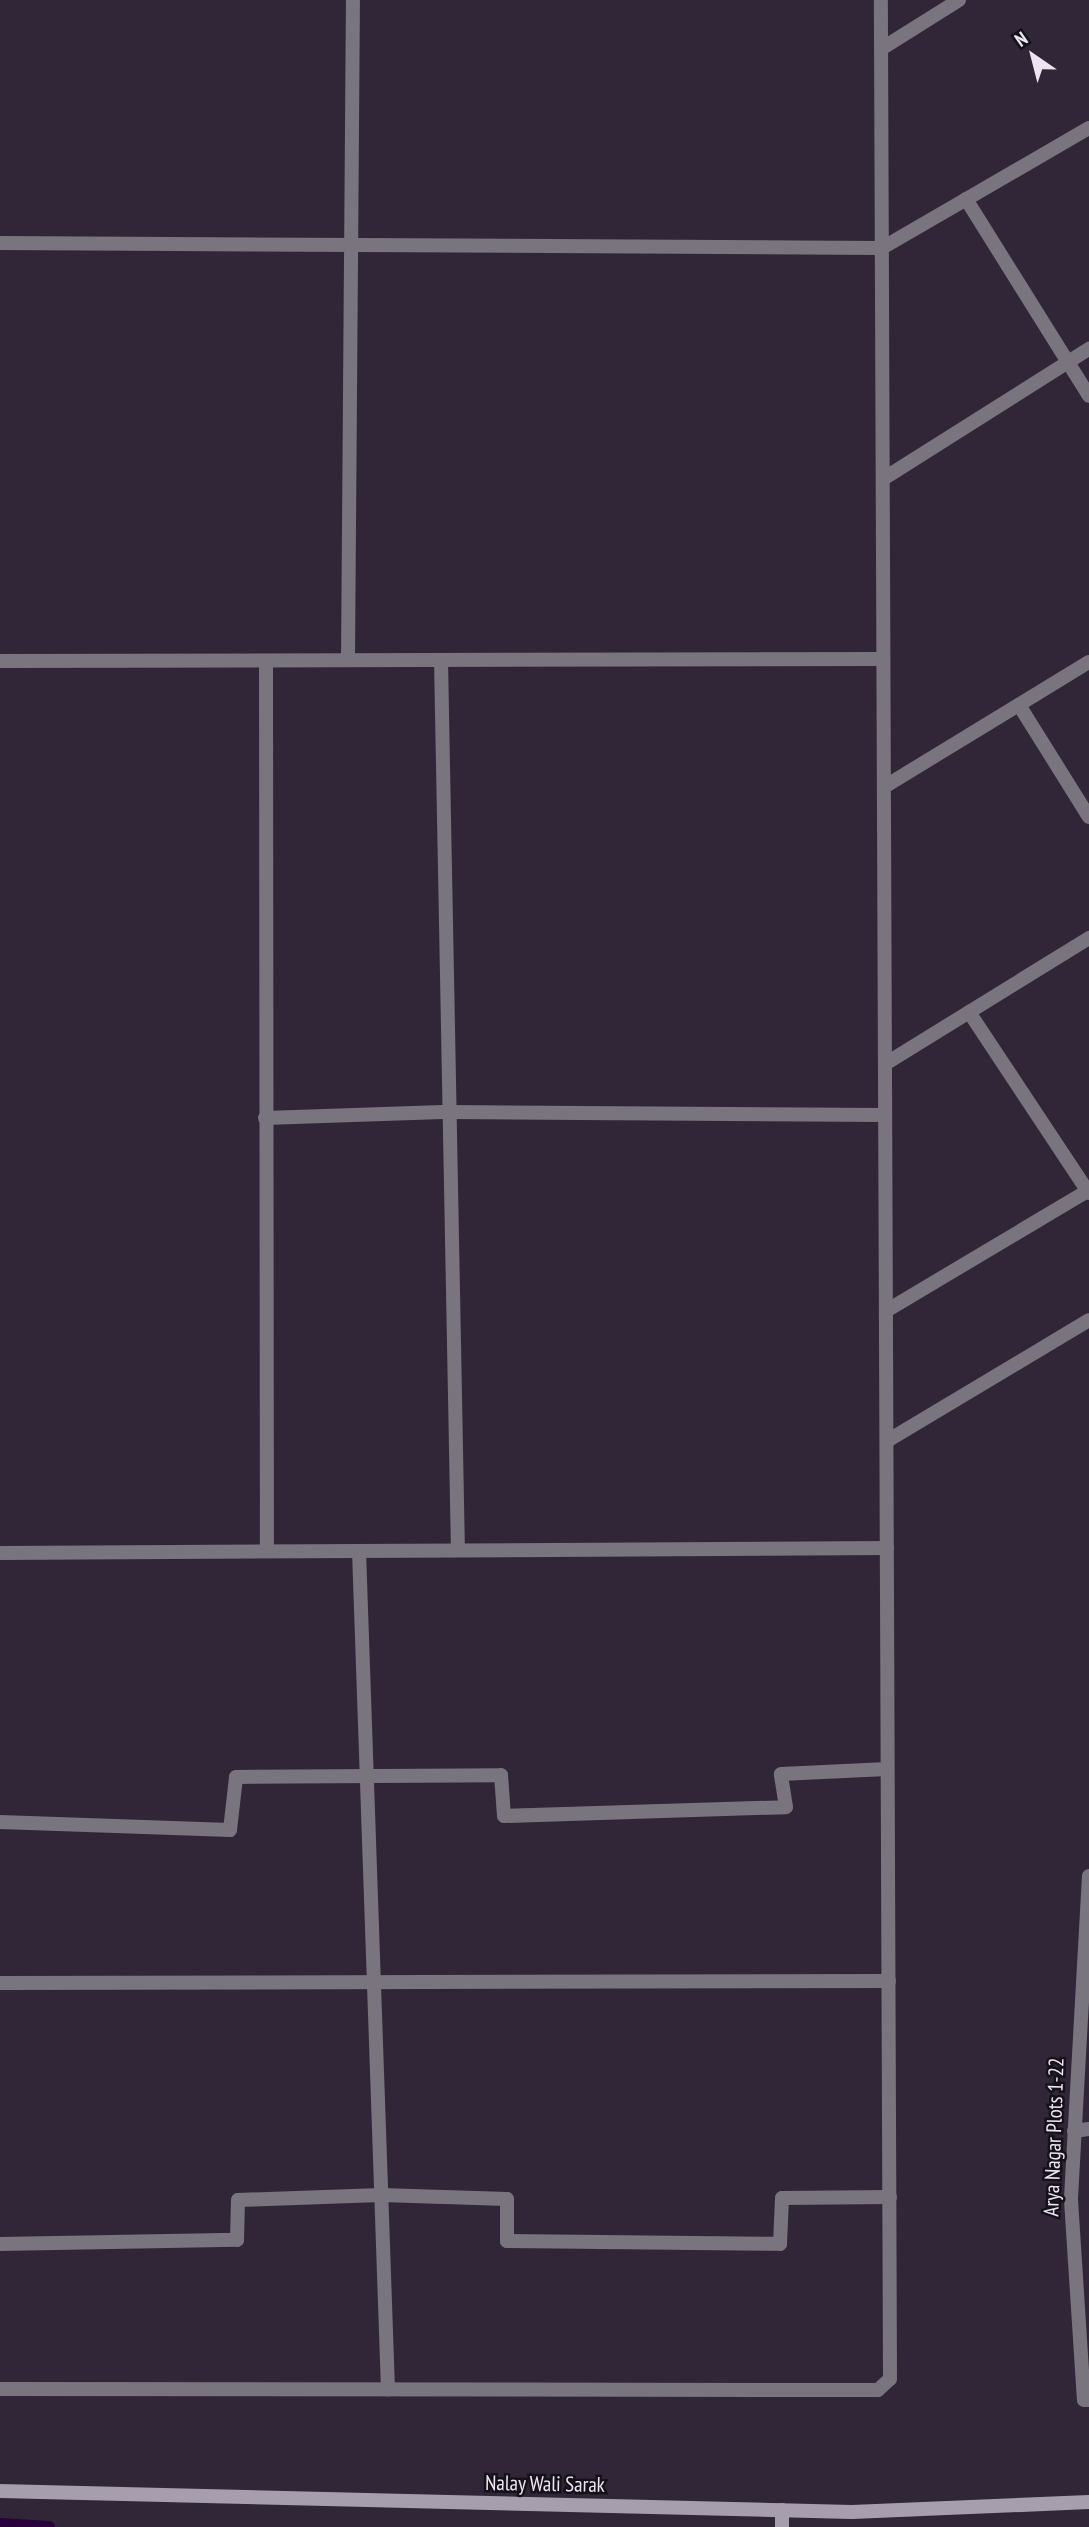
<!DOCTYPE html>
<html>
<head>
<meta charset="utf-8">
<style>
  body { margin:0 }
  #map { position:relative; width:1089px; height:2527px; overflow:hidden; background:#312637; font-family:"PT Sans Narrow",sans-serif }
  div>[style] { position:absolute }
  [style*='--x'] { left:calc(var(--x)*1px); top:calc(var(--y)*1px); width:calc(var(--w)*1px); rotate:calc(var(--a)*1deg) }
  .stream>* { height:12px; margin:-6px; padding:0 6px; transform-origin:6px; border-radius:6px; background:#28013a }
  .minor>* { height:14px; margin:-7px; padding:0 7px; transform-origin:7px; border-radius:7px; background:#7a747e }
  .secondary>* { height:14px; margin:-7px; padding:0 7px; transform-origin:7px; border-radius:7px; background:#a69ead }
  span { translate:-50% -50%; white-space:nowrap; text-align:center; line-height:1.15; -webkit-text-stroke:5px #161119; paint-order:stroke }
  .street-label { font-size:21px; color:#ece5f1 }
  .north { position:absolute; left:998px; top:21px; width:70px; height:70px; -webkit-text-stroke:5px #161119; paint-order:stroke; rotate:325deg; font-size:19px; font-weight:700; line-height:28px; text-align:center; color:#ece5f1 }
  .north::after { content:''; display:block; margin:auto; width:24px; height:32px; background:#ece5f1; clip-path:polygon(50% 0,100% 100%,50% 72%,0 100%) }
</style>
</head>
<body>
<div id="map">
  <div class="stream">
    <div style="--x:0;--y:2524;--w:49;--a:3.5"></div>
  </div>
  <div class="minor">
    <div style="--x:881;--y:49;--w:92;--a:-32.1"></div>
    <div style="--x:966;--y:199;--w:232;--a:58"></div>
    <div style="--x:0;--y:243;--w:882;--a:0.32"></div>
    <div style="--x:882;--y:248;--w:239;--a:-30.1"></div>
    <div style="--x:883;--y:479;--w:244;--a:-32.3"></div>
    <div style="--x:348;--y:660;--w:660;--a:-89.57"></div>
    <div style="--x:441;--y:660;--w:890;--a:88.91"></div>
    <div style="--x:0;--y:661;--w:883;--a:-0.13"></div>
    <div style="--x:266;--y:661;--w:890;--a:89.94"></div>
    <div style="--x:1019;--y:705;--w:132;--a:58"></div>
    <div style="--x:884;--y:787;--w:240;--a:-31.4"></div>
    <div style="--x:969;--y:1012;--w:217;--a:56.5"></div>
    <div style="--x:885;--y:1064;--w:240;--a:-31.7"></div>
    <div style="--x:265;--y:1118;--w:185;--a:-1.9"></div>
    <div style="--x:450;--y:1112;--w:435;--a:0.4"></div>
    <div style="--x:886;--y:1311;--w:236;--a:-30.8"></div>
    <div style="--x:887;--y:1441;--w:235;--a:-30.9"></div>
    <div style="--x:359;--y:1551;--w:839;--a:88.02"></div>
    <div style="--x:0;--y:1553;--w:887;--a:-0.32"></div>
    <div style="--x:0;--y:1822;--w:230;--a:2"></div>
    <div style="--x:230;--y:1830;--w:53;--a:-83.5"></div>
    <div style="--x:236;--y:1777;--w:265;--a:-0.4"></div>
    <div style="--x:501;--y:1775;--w:41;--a:85.8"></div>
    <div style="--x:504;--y:1816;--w:282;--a:-1.8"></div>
    <div style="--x:786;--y:1807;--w:33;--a:-99"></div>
    <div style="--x:781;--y:1774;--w:106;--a:-2.7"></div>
    <div style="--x:1089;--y:1876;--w:324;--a:93.2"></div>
    <div style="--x:1071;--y:2200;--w:200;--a:86.3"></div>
    <div style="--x:1084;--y:2400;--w:5;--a:0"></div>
    <div style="--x:0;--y:1983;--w:889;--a:-0.13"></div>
    <div style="--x:1074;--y:2131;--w:15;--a:-8"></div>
    <div style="--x:0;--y:2244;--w:237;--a:-1"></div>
    <div style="--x:237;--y:2240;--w:40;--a:-88.6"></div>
    <div style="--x:238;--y:2200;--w:143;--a:-2"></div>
    <div style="--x:381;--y:2195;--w:126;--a:1.8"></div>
    <div style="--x:507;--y:2199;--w:42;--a:90"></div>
    <div style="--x:507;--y:2241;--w:273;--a:0.6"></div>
    <div style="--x:780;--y:2244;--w:46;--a:-87.5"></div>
    <div style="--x:782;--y:2198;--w:108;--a:-0.5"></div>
    <div style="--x:0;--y:2389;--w:878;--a:0.07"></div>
    <div style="--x:878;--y:2390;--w:16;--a:-43"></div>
    <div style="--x:890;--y:2379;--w:2379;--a:-90.22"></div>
  </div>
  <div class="secondary">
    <div style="--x:0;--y:2491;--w:852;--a:1.41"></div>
    <div style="--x:852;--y:2512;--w:237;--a:-2.4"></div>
    <div style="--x:782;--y:2527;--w:17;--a:-90"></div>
  </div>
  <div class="street-label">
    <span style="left:1054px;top:2137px;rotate:-88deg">Arya Nagar Plots 1-22</span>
    <span style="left:545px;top:2484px;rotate:1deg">Nalay Wali Sarak</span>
  </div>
  <div class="north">N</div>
</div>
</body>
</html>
